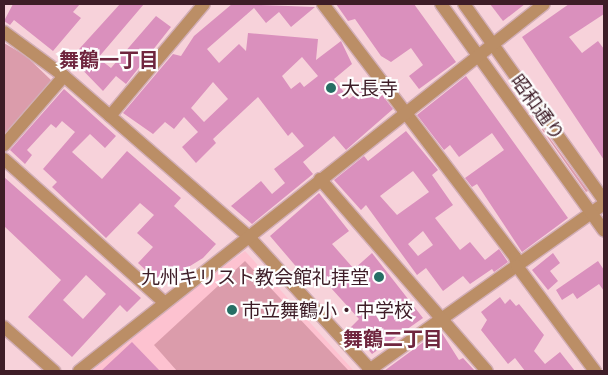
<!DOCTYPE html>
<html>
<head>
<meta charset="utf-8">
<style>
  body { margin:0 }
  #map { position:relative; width:608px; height:375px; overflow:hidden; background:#f7d2da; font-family:"Exo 2","Noto Sans JP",sans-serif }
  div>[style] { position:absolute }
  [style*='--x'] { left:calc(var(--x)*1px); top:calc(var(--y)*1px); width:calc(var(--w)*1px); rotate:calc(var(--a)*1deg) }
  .built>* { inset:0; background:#fdc2d0 }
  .green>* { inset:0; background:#db9cab }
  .building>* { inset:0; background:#da90bd }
  .roads { filter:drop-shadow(1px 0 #d2aeb6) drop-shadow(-1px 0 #d2aeb6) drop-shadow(0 1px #d2aeb6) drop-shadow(0 -1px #d2aeb6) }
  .minor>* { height:12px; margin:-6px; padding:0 6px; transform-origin:6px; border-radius:6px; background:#bb8e66 }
  .tertiary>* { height:12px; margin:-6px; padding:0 6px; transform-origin:6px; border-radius:6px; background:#bb8e66 }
  .dots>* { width:14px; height:14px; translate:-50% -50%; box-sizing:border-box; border:2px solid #fefefe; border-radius:50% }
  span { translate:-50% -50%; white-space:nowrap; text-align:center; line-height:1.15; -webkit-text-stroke:4.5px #fefefe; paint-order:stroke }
  .poi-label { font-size:19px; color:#3e1d27 }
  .left { translate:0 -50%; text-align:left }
  .right { translate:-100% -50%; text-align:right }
  .street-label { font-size:19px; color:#3e1d27 }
  .neighbourhood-label { font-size:20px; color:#6f263e; font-weight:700 }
  .frame { position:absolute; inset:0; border:5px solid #3e1d27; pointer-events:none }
</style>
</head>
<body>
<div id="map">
  <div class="built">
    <div style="clip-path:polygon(245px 251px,354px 371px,92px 371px,159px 312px)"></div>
  </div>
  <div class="green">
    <div style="clip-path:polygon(4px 43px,26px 56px,52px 81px,4px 135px)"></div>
    <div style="clip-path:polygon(501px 71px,588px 191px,586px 192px)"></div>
    <div style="clip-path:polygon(245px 261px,348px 370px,347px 371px,177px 371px,154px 345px)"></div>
  </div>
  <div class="building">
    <div style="clip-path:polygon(13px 4px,80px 4px,73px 12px,81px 18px,53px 51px,14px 20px,10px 25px,4px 21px)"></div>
    <div style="clip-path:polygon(120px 4px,144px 4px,98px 58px,111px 68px,156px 16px,171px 27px,126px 84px,116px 76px,103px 91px,71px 58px)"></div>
    <div style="clip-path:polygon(evenodd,232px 4px,315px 7px,291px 27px,279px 12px,266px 23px,254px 8px,207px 49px,219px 63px,239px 44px,246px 51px,248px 33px,318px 39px,316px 60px,341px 41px,352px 64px,334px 79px,349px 99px,372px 82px,393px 109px,346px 150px,334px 136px,303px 162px,313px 174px,252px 224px,231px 206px,261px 181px,272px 194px,285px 183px,274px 169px,304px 146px,292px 132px,288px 136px,258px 97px,213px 139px,216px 143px,196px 163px,182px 147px,198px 132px,184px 117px,174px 129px,165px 122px,153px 134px,123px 113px,173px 54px,181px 56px,194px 36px,232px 4px,302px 57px,318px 76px,304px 87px,300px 82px,291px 89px,282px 76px,302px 57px,232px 4px,213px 82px,228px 99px,204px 122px,191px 108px,213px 82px)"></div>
    <div style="clip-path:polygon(336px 4px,414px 4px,456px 62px,419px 89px,409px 76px,423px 65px,411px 48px,391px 62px,381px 56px,355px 19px,348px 21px)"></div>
    <div style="clip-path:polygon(490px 4px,525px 4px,503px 21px)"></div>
    <div style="clip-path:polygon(569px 4px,604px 4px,604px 14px,569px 37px,582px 53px,598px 41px,604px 49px,604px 160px,522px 37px)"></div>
    <div style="clip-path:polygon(466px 76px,568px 218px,522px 252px,477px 184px,472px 187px,465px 178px,504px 150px,492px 133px,459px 157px,450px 145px,444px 150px,417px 115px)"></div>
    <div style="clip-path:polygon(64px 89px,116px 136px,105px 148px,90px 134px,72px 152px,102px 179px,127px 151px,181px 198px,174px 206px,216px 244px,203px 258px,161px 284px,138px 263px,153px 247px,137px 233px,154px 215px,140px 203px,106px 238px,52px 187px,57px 182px,43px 169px,75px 132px,62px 121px,56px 128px,51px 124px,27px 150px,32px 155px,25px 164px,10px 150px)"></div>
    <div style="clip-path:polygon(evenodd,406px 131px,438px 170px,432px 175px,453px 205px,435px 218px,460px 250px,470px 242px,485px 260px,499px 249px,508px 262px,494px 272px,492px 269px,470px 284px,463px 276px,443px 291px,426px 268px,417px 275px,366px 205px,361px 210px,334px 180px,364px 156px,368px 161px,406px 131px,413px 171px,429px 192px,397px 215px,380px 196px,413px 171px,406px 131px,423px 231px,433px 245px,418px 256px,408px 244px,423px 231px)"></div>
    <div style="clip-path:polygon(evenodd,4px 177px,141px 298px,127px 312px,120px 305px,72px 357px,28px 317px,61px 280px,4px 226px,4px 177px,86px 275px,106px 294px,83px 319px,63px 300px,86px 275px)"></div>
    <div style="clip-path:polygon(319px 193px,349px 231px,332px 244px,354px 269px,372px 253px,423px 318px,372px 354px,350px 328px,359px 319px,322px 278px,311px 284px,270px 236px)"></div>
    <div style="clip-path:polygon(553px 253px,560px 263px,550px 271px,558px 281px,548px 290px,532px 270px)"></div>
    <div style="clip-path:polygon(598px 261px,604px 270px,604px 291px,599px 284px,577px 299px,573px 293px,562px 300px,556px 290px)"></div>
    <div style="clip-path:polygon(500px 297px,505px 304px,510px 299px,516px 306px,519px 304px,544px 335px,534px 351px,545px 364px,560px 352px,575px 371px,525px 371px,515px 358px,508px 364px,481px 330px,487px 320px,481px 312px)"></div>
    <div style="clip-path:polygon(440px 330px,459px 360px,463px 358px,475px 371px,384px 371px)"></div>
    <div style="clip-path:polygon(132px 342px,160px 371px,101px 371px)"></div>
  </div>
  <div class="roads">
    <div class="minor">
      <div style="--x:323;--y:4;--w:318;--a:52.8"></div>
      <div style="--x:515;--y:257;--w:9;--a:77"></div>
      <div style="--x:4;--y:32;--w:74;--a:36.3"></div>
      <div style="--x:64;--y:76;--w:245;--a:41"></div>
      <div style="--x:249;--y:237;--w:182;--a:47.5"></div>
      <div style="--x:110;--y:116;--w:146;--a:-50"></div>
      <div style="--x:4;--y:145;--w:91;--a:-49"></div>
      <div style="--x:368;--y:371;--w:289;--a:-35.3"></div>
    </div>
    <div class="tertiary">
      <div style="--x:441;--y:4;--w:279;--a:54.3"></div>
      <div style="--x:464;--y:4;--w:241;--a:54.5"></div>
      <div style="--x:4;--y:159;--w:213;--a:41.8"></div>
      <div style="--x:320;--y:179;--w:254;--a:49"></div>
      <div style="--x:517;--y:266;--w:131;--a:53.4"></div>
      <div style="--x:4;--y:327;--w:67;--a:41.3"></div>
      <div style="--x:79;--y:371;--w:592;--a:-38.28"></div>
    </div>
  </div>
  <div class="dots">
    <div style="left:331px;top:88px;background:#266e64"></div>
    <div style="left:379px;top:277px;background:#266e64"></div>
    <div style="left:232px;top:310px;background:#266e64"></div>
  </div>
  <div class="poi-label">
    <span class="left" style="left:341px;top:88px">大長寺</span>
    <span class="right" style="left:369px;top:277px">九州キリスト教会館礼拝堂</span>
    <span class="left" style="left:242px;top:310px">市立舞鶴小・中学校</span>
  </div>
  <div class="street-label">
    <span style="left:538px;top:107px;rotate:54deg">昭和通り</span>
  </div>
  <div class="neighbourhood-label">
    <span style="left:109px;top:59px">舞鶴一丁目</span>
    <span style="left:393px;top:338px">舞鶴二丁目</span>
  </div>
  <div class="frame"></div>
</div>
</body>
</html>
